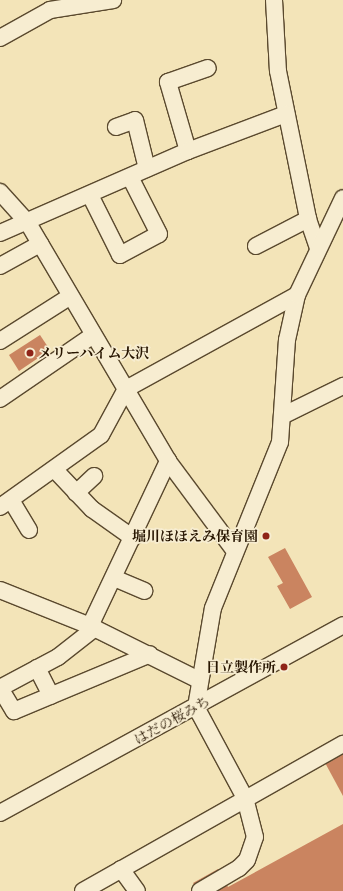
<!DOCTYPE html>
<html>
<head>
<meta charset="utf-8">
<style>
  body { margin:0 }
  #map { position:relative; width:343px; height:891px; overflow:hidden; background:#f3e4b8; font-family:"Gentium Book Plus","Noto Serif JP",serif }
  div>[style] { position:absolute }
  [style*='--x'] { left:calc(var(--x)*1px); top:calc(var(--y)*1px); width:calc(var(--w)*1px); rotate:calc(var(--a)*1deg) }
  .building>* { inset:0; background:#ca8460 }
  .roads { filter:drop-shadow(1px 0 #5a492e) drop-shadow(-1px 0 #5a492e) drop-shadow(0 1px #5a492e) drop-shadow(0 -1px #5a492e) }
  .minor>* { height:16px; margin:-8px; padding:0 8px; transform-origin:8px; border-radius:8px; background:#f7edd1 }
  .dots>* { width:11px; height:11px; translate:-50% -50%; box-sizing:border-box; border:2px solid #f7edd1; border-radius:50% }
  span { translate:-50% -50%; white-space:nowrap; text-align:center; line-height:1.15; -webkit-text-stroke:3.5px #f7edd1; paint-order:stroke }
  .poi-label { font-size:14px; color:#271500; font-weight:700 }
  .left { translate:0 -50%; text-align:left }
  .right { translate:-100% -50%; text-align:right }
  .street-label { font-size:14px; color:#271500 }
</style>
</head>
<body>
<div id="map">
  <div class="building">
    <div style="clip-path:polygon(40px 335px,50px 350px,19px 371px,9px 355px)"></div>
    <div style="clip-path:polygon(285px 548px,312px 597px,290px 609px,277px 586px,283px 583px,268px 557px)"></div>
    <div style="clip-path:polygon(343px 749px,343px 796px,323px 759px)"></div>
    <div style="clip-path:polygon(343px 824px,343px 891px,198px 891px,193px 883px,218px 869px,228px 887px)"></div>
  </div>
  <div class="roads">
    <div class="minor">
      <div style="--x:274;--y:0;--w:71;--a:86.8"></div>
      <div style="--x:278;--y:71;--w:151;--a:78.5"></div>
      <div style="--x:308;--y:219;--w:31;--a:71"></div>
      <div style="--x:0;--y:38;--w:57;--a:-29.2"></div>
      <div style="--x:50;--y:10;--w:64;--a:-9"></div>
      <div style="--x:116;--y:127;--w:20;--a:-20"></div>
      <div style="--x:135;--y:120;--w:50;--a:76.2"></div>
      <div style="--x:188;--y:151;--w:72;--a:-106.2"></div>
      <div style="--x:168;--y:82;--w:42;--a:-19.3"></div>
      <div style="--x:0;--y:192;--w:42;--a:47.9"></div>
      <div style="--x:28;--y:223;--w:276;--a:59.5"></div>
      <div style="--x:168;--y:461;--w:111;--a:53.4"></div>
      <div style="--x:90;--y:195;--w:67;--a:63.4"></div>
      <div style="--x:120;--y:255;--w:44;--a:-28.3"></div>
      <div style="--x:159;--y:234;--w:64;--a:-117"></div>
      <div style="--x:0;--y:233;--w:205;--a:-23.6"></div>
      <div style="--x:188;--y:151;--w:105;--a:-20.7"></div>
      <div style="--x:256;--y:246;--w:59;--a:-27.4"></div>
      <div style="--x:0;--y:266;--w:46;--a:-28.8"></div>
      <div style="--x:0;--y:341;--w:82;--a:-32.5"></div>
      <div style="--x:0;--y:399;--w:112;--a:-34.4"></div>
      <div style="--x:284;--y:415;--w:66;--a:-26.2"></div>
      <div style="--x:55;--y:470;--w:54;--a:46.5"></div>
      <div style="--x:92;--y:509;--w:50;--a:35.3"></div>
      <div style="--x:76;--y:493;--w:25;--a:-43"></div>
      <div style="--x:11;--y:500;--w:35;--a:59"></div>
      <div style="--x:0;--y:507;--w:124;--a:-35.5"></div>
      <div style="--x:101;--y:435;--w:52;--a:-61.5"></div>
      <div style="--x:126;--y:389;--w:195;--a:-28.8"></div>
      <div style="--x:114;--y:578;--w:33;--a:23"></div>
      <div style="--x:0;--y:590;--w:97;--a:21.8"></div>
      <div style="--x:90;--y:626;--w:122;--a:26.4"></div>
      <div style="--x:90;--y:626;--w:183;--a:-64.7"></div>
      <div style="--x:95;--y:628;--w:47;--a:141.9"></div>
      <div style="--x:58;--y:657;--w:66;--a:151.9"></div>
      <div style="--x:0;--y:688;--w:27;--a:59"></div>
      <div style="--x:14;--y:711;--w:147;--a:-22.7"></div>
      <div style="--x:37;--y:668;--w:31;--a:63"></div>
      <div style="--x:0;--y:813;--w:391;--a:-28.7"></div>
      <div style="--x:121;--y:869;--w:27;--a:54"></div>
      <div style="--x:83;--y:891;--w:299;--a:-29.5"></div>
      <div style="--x:200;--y:891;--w:45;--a:-30.5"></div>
      <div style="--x:239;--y:868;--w:11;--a:-45"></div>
      <div style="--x:247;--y:860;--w:24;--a:-71"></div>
      <div style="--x:255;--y:837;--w:40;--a:-104.4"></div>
      <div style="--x:245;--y:798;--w:103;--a:-118.3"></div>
      <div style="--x:196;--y:707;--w:100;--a:-80.3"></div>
      <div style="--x:213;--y:608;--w:179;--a:-68"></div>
      <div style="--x:280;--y:442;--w:102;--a:-86.1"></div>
      <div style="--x:287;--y:340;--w:46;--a:-77.5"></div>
      <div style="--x:297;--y:295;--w:107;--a:-64.6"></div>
    </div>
  </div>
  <div class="dots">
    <div style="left:30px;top:353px;background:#8f2418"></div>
    <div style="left:266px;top:536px;background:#8f2418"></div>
    <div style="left:284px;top:667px;background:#8f2418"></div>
  </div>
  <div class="poi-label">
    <span class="left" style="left:38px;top:353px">メリーハイム大沢</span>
    <span class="right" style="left:258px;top:536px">堀川ほほえみ保育園</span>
    <span class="right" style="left:276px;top:667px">日立製作所</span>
  </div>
  <div class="street-label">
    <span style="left:172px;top:720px;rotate:-29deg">はだの桜みち</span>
  </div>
</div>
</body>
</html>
